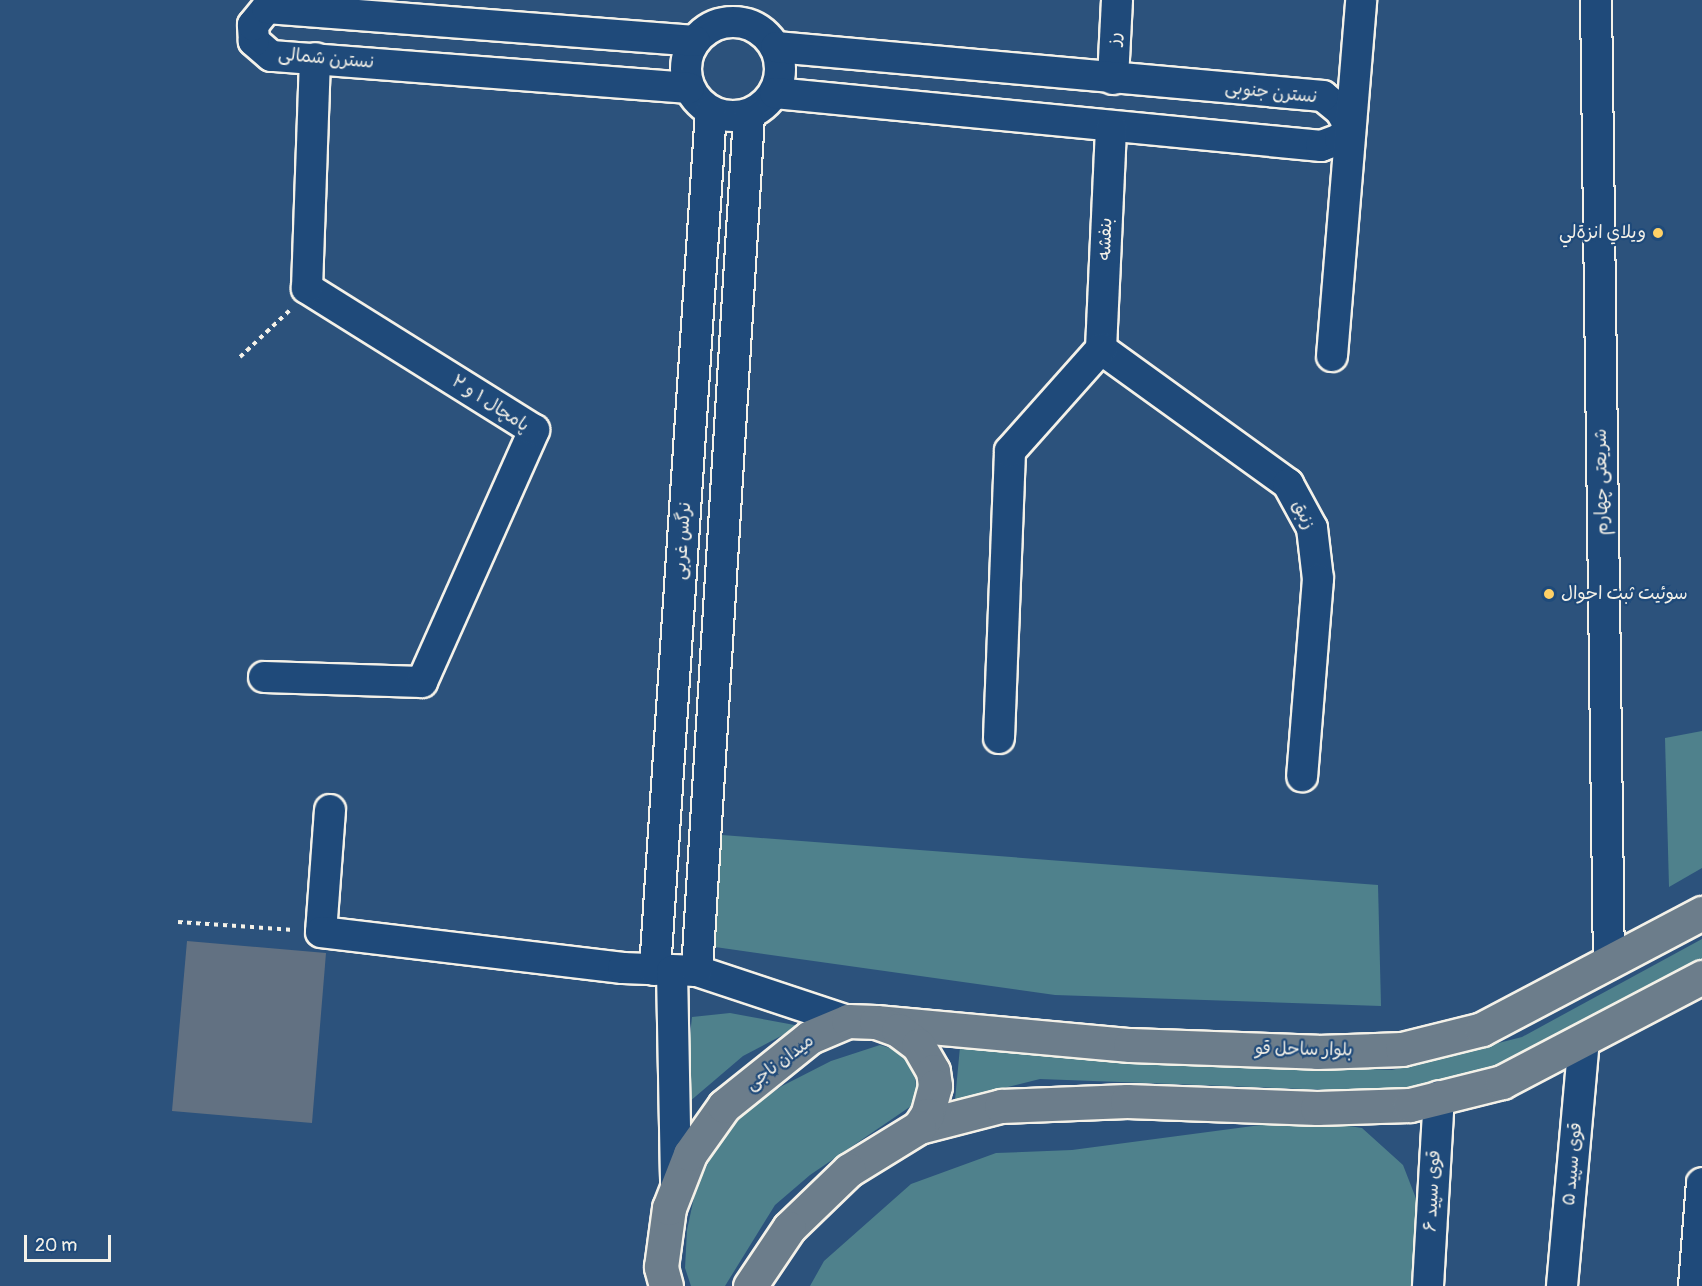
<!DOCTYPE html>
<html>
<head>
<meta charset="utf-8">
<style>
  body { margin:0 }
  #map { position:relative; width:1702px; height:1286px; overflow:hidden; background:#2c527c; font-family:Pangolin,"Playpen Sans Arabic",sans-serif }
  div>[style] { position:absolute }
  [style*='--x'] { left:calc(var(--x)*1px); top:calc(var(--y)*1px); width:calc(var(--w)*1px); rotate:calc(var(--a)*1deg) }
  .green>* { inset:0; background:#4f818c }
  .building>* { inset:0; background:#627182 }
  .path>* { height:4px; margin-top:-2px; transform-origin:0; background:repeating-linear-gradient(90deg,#f4f1e8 0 4.5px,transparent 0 9px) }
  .roads { filter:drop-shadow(2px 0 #f4f1e8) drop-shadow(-2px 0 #f4f1e8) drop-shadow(0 2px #f4f1e8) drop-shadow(0 -2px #f4f1e8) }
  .minor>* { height:30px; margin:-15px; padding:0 15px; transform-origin:15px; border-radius:15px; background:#1f4a7a }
  .minor>.ring { margin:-15px; padding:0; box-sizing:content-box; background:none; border:30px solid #1f4a7a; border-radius:50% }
  .major>* { height:33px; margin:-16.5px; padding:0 16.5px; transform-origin:16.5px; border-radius:16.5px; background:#6c7d8b }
  .dots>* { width:16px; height:16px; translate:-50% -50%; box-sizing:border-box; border:3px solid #1f4a7a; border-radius:50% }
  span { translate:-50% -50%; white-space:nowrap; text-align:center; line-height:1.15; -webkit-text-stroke:4.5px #1f4a7a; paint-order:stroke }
  .street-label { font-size:18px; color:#f4f1e8 }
  .poi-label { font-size:18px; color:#f4f1e8 }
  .right { translate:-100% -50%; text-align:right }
  .left { translate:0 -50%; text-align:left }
  .scale { position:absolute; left:24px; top:1235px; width:87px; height:27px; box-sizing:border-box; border:3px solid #f4f1e8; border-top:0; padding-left:8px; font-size:18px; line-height:21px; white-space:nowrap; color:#f4f1e8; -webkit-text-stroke:4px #1f4a7a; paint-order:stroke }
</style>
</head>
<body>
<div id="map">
  <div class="green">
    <div style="clip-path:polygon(1702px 731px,1702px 868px,1669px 887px,1665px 738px)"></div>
    <div style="clip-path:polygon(722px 835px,1378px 885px,1381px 1006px,1055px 995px,715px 947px)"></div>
    <div style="clip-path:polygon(1702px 939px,1702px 960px,1540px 1049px,1465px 1076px,1382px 1092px,1040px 1079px,955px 1100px,960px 1047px,1392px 1070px,1522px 1037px)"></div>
    <div style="clip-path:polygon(730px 1013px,800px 1026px,743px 1056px,682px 1108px,692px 1017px)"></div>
    <div style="clip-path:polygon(880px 1045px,903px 1052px,915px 1073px,917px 1102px,810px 1175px,775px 1205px,725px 1286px,691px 1286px,685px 1268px,687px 1230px,696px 1188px,718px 1143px,748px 1109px,782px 1086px,831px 1061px)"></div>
    <div style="clip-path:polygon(1305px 1119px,1362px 1128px,1403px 1165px,1417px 1201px,1411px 1286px,810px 1286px,824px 1261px,911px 1184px,996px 1153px,1072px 1150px)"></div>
  </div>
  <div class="building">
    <div style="clip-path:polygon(187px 941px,326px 953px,312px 1123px,172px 1111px)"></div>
  </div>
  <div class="path">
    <div style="--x:240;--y:357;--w:69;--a:-43.2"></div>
    <div style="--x:178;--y:922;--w:116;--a:3.9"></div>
  </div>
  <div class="roads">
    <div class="minor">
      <div style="--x:1596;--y:0;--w:964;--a:89.23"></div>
      <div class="ring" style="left:686px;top:22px;width:64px;height:64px"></div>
      <div style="--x:1113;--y:79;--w:79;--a:-87.1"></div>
      <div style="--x:689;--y:88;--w:419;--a:-175.6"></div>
      <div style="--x:271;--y:56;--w:23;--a:-139"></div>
      <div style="--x:254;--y:41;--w:16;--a:-94"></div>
      <div style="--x:253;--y:25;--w:22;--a:-51"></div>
      <div style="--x:267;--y:8;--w:429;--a:4.4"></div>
      <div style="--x:775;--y:93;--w:549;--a:5.54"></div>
      <div style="--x:1321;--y:146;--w:20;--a:-20"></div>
      <div style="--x:1340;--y:139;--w:16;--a:-50"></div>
      <div style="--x:1350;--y:127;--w:20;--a:-120"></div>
      <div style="--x:1340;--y:110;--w:22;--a:-141"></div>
      <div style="--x:1323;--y:96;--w:549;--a:-174.88"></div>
      <div style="--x:1101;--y:349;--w:231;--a:35.8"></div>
      <div style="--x:1288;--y:484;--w:50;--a:61.4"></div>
      <div style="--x:1312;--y:528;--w:51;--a:83.3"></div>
      <div style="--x:1318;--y:579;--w:198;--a:94.6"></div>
      <div style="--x:1101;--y:349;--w:220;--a:-87.4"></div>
      <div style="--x:1332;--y:356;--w:357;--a:-85.3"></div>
      <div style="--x:264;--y:677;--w:158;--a:1.8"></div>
      <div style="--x:422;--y:682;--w:276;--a:-66"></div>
      <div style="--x:534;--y:430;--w:268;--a:-148"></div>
      <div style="--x:307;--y:288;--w:230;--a:-88"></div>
      <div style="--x:999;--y:738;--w:287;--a:-87.8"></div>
      <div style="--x:1010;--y:451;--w:137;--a:-48.3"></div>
      <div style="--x:330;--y:810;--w:122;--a:94.2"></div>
      <div style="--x:321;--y:932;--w:304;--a:6.8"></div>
      <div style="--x:623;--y:968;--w:74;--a:2.3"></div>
      <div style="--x:697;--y:971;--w:159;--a:18.3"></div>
      <div style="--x:655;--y:970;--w:860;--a:-86.27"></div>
      <div style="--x:672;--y:971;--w:216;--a:88.9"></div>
      <div style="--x:697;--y:971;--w:858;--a:-86.52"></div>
      <div style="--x:1428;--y:1286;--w:190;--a:-86.7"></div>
      <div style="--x:1562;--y:1286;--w:246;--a:-84.9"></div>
      <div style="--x:1694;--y:1286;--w:103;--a:-85.6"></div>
    </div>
    <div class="major">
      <div style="--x:876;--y:1022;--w:255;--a:5.2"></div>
      <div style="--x:1130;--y:1045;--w:187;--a:2.1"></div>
      <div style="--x:1317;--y:1052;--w:85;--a:-2"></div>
      <div style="--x:1402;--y:1049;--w:82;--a:-14"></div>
      <div style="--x:1482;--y:1029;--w:249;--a:-27.8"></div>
      <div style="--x:919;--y:1127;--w:85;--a:-14.4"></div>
      <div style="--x:1001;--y:1106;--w:126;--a:-2.3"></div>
      <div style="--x:1127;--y:1101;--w:190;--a:2.1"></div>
      <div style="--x:1317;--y:1108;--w:93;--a:-1.8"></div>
      <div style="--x:1410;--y:1105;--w:95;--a:-14"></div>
      <div style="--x:1502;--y:1082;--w:226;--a:-27.7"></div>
      <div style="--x:666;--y:1286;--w:20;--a:-105"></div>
      <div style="--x:661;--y:1267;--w:60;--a:-82.3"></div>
      <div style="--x:669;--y:1208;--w:58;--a:-68.7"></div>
      <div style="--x:690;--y:1154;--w:59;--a:-54.7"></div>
      <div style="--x:724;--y:1106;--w:110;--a:-38.7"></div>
      <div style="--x:810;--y:1037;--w:41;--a:-22.8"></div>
      <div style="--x:848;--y:1021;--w:28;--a:2"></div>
      <div style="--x:876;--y:1022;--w:23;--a:20"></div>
      <div style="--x:898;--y:1030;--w:25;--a:37"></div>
      <div style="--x:918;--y:1045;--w:30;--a:60"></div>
      <div style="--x:933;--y:1071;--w:15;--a:82"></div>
      <div style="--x:935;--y:1086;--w:30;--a:105"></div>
      <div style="--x:927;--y:1115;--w:14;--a:124"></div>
      <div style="--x:919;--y:1127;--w:82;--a:148.4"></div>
      <div style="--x:849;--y:1170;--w:83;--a:136"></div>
      <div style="--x:789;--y:1228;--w:70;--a:123.9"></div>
    </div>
  </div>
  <div class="dots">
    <div style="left:1658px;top:233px;background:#ffd166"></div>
    <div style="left:1549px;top:594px;background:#ffd166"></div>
  </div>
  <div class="street-label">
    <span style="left:1115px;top:39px;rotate:-87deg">رز</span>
    <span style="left:326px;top:59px;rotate:5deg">نسترن شمالی</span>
    <span style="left:1271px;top:93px;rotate:6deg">نسترن جنوبی</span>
    <span style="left:1106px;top:239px;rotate:-88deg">بنفشه</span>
    <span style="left:490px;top:404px;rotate:33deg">پامچال ۱ و ۲</span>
    <span style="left:1602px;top:482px;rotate:-91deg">شریعتی چهارم</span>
    <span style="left:1303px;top:515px;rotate:65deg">زنبق</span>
    <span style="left:683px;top:541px;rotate:-86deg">نرگس غربی</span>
    <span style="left:1304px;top:1050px;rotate:1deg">بلوار ساحل قو</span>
    <span style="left:780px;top:1063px;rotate:-37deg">میدان ناجی</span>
    <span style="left:1573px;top:1164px;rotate:-85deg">قوی سپید ۵</span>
    <span style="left:1433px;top:1191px;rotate:-87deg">قوی سپید ۶</span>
  </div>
  <div class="poi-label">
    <span class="right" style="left:1646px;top:233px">ويلاي انزةلي</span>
    <span class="left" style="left:1561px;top:594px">سوئیت ثبت احوال</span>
  </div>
  <div class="scale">20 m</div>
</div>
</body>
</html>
